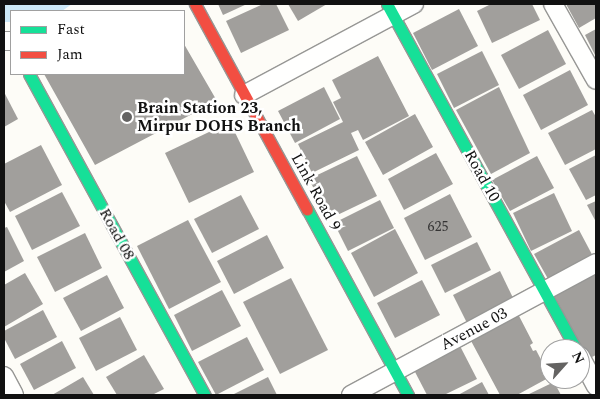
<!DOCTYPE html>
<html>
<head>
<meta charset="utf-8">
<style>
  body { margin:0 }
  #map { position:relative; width:600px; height:399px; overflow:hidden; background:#fdfcf7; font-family:Spectral,serif }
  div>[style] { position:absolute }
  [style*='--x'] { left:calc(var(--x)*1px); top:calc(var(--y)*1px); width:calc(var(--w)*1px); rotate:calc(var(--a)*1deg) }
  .water>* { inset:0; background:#cde8f7 }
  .building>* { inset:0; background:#a19f9c }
  .roads { filter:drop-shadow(1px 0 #979795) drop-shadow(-1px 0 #979795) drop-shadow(0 1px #979795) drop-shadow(0 -1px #979795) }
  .street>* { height:18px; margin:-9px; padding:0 9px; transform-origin:9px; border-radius:9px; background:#fffffe }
  .fast>* { height:11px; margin:-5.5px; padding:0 5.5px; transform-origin:5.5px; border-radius:5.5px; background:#16e098 }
  .jam>* { height:11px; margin:-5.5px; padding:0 5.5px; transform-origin:5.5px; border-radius:5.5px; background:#f24e42 }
  .dots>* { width:14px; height:14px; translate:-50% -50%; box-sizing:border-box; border:2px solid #fff; border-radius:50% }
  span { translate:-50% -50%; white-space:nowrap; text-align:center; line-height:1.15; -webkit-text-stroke:5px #fff; paint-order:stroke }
  .number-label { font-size:14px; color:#353434 }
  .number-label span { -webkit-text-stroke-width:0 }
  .poi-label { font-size:16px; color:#111; font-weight:700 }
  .left { translate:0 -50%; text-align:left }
  .street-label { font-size:16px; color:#111 }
  .frame { position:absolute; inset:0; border:5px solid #111; pointer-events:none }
  .legend { position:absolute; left:10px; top:10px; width:175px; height:65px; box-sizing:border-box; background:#fff; border:1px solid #a0a0a0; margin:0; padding:6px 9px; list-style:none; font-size:15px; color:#111 }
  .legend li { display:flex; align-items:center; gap:10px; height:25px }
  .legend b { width:25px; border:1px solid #a0a0a0 }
  .north { position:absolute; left:540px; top:339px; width:50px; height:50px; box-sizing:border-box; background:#fff; border:1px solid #a0a0a0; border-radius:50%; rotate:64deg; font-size:14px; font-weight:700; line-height:20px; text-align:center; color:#111 }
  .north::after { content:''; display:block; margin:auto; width:18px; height:22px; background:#646362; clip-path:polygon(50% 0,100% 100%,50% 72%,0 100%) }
</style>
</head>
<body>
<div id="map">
  <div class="water">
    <div style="clip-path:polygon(4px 4px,72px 4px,62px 11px,11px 11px,11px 22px,4px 22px)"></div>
  </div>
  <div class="building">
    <div style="clip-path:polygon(218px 4px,247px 4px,223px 15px)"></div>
    <div style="clip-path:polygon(263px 4px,276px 4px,289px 30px,241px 53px,226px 21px)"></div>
    <div style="clip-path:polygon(288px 4px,327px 4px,298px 21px)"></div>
    <div style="clip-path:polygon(491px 4px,532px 4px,540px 20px,492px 43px,477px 11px)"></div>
    <div style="clip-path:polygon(566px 4px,596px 4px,596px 18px,579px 28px)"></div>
    <div style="clip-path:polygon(459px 9px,478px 46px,432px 70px,413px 33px)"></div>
    <div style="clip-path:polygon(596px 29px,596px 57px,585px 35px)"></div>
    <div style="clip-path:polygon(548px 30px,566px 64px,519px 89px,501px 55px)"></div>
    <div style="clip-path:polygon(184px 44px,217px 101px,95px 165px,44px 74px,184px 74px)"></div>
    <div style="clip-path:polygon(482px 51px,499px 85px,454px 108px,437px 74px)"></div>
    <div style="clip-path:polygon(378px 56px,409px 116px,363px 140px,358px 130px,351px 133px,359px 150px,312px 173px,298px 144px,343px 122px,333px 102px,341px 98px,332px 80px)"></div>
    <div style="clip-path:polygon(570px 70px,588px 105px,541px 130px,523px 95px)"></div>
    <div style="clip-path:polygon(324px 87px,340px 119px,295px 143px,278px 111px)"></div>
    <div style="clip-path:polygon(499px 87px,530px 153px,491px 174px,456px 110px)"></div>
    <div style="clip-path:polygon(4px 92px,18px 119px,4px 127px)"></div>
    <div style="clip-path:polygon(592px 110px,596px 117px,596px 149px,565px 165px,548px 133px)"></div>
    <div style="clip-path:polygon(415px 114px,433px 147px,383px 175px,365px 142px)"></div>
    <div style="clip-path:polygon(230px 122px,254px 172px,189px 203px,165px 153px)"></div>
    <div style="clip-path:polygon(41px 145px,62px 185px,10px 212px,4px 201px,4px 164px)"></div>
    <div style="clip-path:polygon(436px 153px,453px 184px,404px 210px,388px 179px)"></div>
    <div style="clip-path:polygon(596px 155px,596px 195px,586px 200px,569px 169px)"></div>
    <div style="clip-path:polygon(357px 156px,377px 196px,329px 219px,309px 179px)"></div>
    <div style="clip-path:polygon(537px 156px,554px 188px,510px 211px,492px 180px)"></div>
    <div style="clip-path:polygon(62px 192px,80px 226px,32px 250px,15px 216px)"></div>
    <div style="clip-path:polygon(554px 193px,572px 231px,531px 251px,513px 213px)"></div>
    <div style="clip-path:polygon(450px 194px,472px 237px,425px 260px,404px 218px)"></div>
    <div style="clip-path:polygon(241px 195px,259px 229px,212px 253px,194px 219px)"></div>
    <div style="clip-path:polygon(380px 200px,394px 228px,348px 251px,334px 223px)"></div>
    <div style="clip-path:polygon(596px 201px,596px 222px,587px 205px)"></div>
    <div style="clip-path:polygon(188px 220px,221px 282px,169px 309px,137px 246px)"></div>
    <div style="clip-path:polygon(7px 227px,24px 261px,4px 272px,4px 228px)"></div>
    <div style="clip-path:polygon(395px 229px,418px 273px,374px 297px,351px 253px)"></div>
    <div style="clip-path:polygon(579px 230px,596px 262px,552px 286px,534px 254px)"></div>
    <div style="clip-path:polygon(85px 233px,102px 268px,55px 292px,37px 257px)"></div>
    <div style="clip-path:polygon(267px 235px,284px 268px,234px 294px,217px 261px)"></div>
    <div style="clip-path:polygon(477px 242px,491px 270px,445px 293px,431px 265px)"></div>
    <div style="clip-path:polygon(500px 271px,514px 300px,467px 323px,453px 295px)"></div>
    <div style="clip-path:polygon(596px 271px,596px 355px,588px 359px,553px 293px)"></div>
    <div style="clip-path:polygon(25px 273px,43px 304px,4px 327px,4px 285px)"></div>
    <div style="clip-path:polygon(107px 275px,124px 308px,81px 331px,63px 298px)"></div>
    <div style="clip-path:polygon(291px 278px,328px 350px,280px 374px,243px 302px)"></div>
    <div style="clip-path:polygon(422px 280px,440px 315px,395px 338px,377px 303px)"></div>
    <div style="clip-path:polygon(222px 290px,241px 326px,192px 351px,174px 315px)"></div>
    <div style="clip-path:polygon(43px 310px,57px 337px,15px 359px,4px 338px,4px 331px)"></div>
    <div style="clip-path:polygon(518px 314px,533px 343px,530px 345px,533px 351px,536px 350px,550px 377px,517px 395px,500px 395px,470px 339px)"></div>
    <div style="clip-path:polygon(120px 317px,137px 350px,96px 371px,79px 338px)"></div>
    <div style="clip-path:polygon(247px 337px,264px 370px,216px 395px,198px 362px)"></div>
    <div style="clip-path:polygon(62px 341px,76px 368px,34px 390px,20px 364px)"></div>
    <div style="clip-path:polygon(460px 346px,477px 379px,444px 395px,427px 395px,414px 370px)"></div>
    <div style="clip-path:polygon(144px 355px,164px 389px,152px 395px,117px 395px,106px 377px)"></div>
    <div style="clip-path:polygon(83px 377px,94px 395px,52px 395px)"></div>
    <div style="clip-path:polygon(268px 377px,277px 395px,232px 395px)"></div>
    <div style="clip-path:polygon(482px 382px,489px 395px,458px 395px)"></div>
    <div style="clip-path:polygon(554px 382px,561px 395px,527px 395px)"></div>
  </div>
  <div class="roads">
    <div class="street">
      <div style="--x:553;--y:4;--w:87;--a:60.5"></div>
      <div style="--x:4;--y:41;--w:7;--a:0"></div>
      <div style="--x:244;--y:95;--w:193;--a:-28.2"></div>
      <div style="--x:580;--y:356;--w:34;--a:62"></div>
      <div style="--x:4;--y:376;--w:21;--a:62"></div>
      <div style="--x:351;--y:395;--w:278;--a:-28.3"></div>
    </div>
    <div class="fast">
      <div style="--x:387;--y:4;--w:393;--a:61.3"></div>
      <div style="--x:29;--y:74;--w:366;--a:61.3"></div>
      <div style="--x:307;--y:209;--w:212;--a:61.5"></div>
    </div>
    <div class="jam">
      <div style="--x:195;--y:4;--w:234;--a:61.4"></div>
    </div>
  </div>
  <div class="dots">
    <div style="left:127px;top:117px;background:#646362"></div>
  </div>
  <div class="number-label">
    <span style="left:438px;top:227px">625</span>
  </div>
  <div class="poi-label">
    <span class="left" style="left:137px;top:117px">Brain Station 23,<br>Mirpur DOHS Branch</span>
  </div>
  <div class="street-label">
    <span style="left:482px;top:176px;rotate:61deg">Road 10</span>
    <span style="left:316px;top:192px;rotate:61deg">Link Road 9</span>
    <span style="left:117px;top:234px;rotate:61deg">Road 08</span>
    <span style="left:474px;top:329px;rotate:-28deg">Avenue 03</span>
  </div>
  <div class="frame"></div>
  <ul class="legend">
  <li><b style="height:6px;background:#16e098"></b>Fast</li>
  <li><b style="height:6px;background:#f24e42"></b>Jam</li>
  </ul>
  <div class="north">N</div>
</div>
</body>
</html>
